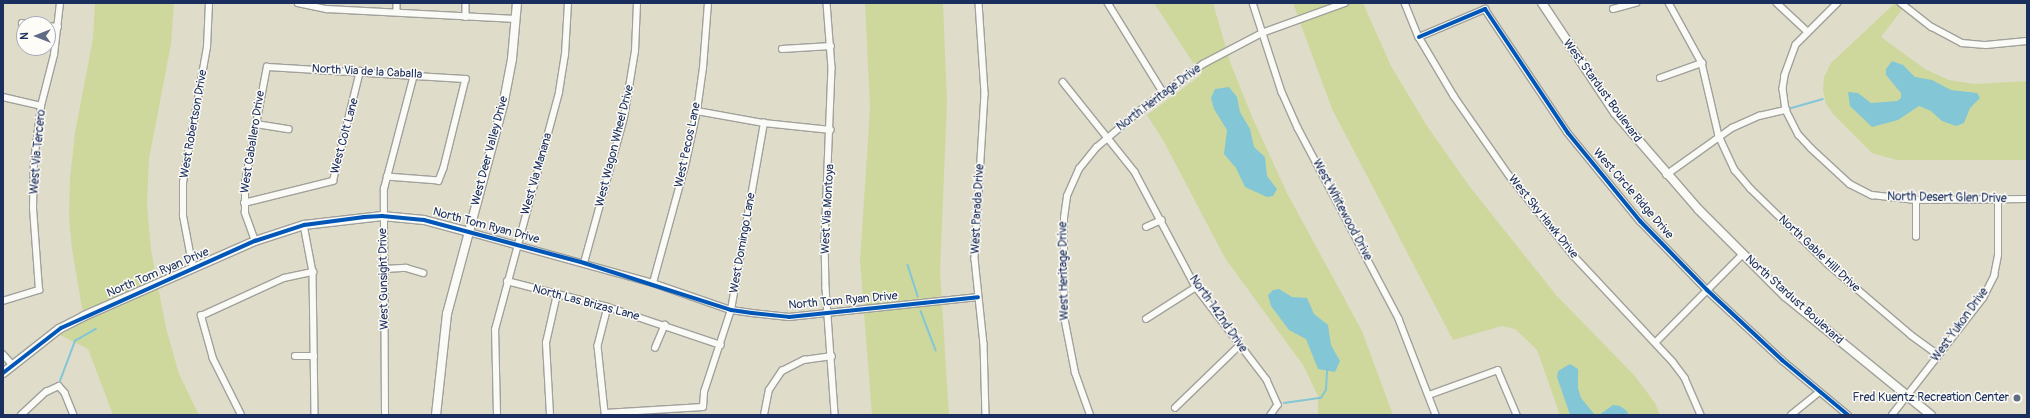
<!DOCTYPE html>
<html>
<head>
<meta charset="utf-8">
<style>
  body { margin:0 }
  #map { position:relative; width:2030px; height:418px; overflow:hidden; background:#e0dcca; font-family:Pangolin,sans-serif }
  div>[style] { position:absolute }
  [style*='--x'] { left:calc(var(--x)*1px); top:calc(var(--y)*1px); width:calc(var(--w)*1px); rotate:calc(var(--a)*1deg) }
  .green>* { inset:0; background:#ced89d }
  .water>* { inset:0; background:#83c6d5 }
  .stream>* { height:1.5px; margin:-0.75px; padding:0 0.75px; transform-origin:0.75px; border-radius:0.75px; background:#83c6d5 }
  .roads { filter:drop-shadow(1px 0 #a1a19c) drop-shadow(-1px 0 #a1a19c) drop-shadow(0 1px #a1a19c) drop-shadow(0 -1px #a1a19c) }
  .street>* { height:5.5px; margin:-2.75px; padding:0 2.75px; transform-origin:2.75px; border-radius:2.75px; background:#fafaf7 }
  .secondary>* { height:8px; margin:-4px; padding:0 4px; transform-origin:4px; border-radius:4px; background:#fafaf7 }
  .cycleway>* { height:4px; margin:-2px; padding:0 2px; transform-origin:2px; border-radius:2px; background:#0057b8 }
  .dots>* { width:11px; height:11px; translate:-50% -50%; box-sizing:border-box; border:2px solid #fdfcf7; border-radius:50% }
  span { translate:-50% -50%; white-space:nowrap; text-align:center; line-height:1.15; -webkit-text-stroke:3px #fdfcf7; paint-order:stroke }
  .street-label { font-size:12px; color:#1b2f5e }
  .poi-label { font-size:12px; color:#1b2f5e }
  .right { translate:-100% -50%; text-align:right }
  .frame { position:absolute; inset:0; border:4px solid #1b2f5e; pointer-events:none }
  .north { position:absolute; left:16px; top:16px; width:40px; height:40px; box-sizing:border-box; background:#fdfcf7; border:1px solid #a3aaba; border-radius:50%; rotate:270deg; font-size:11px; font-weight:700; line-height:16px; text-align:center; color:#1b2f5e }
  .north::after { content:''; display:block; margin:auto; width:14px; height:18px; background:#606c84; clip-path:polygon(50% 0,100% 100%,50% 72%,0 100%) }
</style>
</head>
<body>
<div id="map">
  <div class="green">
    <div style="clip-path:polygon(95px 3px,174px 3px,171px 44px,149px 159px,147px 204px,151px 250px,166px 328px,179px 374px,199px 415px,113px 415px,88px 349px,60px 335px,87px 320px,82px 308px,72px 249px,69px 218px,70px 178px,75px 133px,93px 38px)"></div>
    <div style="clip-path:polygon(865px 3px,943px 3px,947px 102px,940px 272px,949px 415px,872px 415px,860px 261px,870px 109px)"></div>
    <div style="clip-path:polygon(1154px 3px,1213px 3px,1230px 62px,1253px 119px,1287px 193px,1362px 331px,1393px 415px,1318px 415px,1318px 396px,1303px 365px,1225px 258px,1163px 140px,1147px 115px,1201px 75px)"></div>
    <div style="clip-path:polygon(1293px 3px,1363px 3px,1391px 66px,1427px 126px,1470px 187px,1556px 295px,1634px 375px,1655px 403px,1660px 415px,1560px 415px,1537px 350px,1515px 329px,1502px 326px,1453px 340px,1332px 109px)"></div>
    <div style="clip-path:polygon(1895px 3px,1907px 3px,1881px 37px,1925px 69px,1949px 80px,1975px 84px,2027px 81px,2027px 160px,1897px 160px,1882px 156px,1872px 153px,1834px 115px,1826px 104px,1823px 91px,1824px 77px,1831px 63px)"></div>
  </div>
  <div class="water">
    <div style="clip-path:polygon(1892px 61px,1903px 65px,1915px 77px,1932px 80px,1951px 90px,1977px 93px,1980px 98px,1970px 108px,1964px 123px,1956px 126px,1942px 121px,1931px 111px,1919px 106px,1898px 120px,1872px 127px,1850px 106px,1848px 92px,1858px 93px,1871px 103px,1897px 101px,1901px 98px,1901px 93px,1886px 75px,1886px 69px)"></div>
    <div style="clip-path:polygon(1229px 87px,1237px 97px,1240px 112px,1250px 129px,1254px 147px,1265px 157px,1267px 176px,1277px 189px,1273px 196px,1267px 197px,1245px 187px,1236px 168px,1224px 154px,1227px 130px,1214px 109px,1211px 98px,1215px 89px)"></div>
    <div style="clip-path:polygon(1279px 289px,1292px 297px,1307px 298px,1314px 314px,1328px 325px,1331px 345px,1340px 361px,1335px 372px,1318px 369px,1306px 339px,1289px 330px,1271px 306px,1268px 295px,1273px 290px)"></div>
    <div style="clip-path:polygon(1570px 364px,1578px 369px,1578px 388px,1581px 398px,1595px 415px,1570px 415px,1557px 377px,1558px 371px)"></div>
    <div style="clip-path:polygon(1613px 405px,1620px 406px,1627px 411px,1628px 415px,1599px 415px)"></div>
  </div>
  <div class="stream">
    <div style="--x:1788;--y:109;--w:36;--a:-16"></div>
    <div style="--x:908;--y:265;--w:33;--a:72"></div>
    <div style="--x:921;--y:311;--w:42;--a:69"></div>
    <div style="--x:60;--y:381;--w:43;--a:-69.4"></div>
    <div style="--x:75;--y:341;--w:24;--a:-30"></div>
    <div style="--x:1284;--y:403;--w:37;--a:-8"></div>
    <div style="--x:1321;--y:398;--w:9;--a:-58"></div>
    <div style="--x:1326;--y:390;--w:19;--a:-87"></div>
  </div>
  <div class="roads">
    <div class="street">
      <div style="--x:298;--y:3;--w:30;--a:12"></div>
      <div style="--x:327;--y:9;--w:189;--a:3"></div>
      <div style="--x:397;--y:3;--w:9;--a:90"></div>
      <div style="--x:466;--y:3;--w:14;--a:90"></div>
      <div style="--x:827;--y:3;--w:65;--a:85.6"></div>
      <div style="--x:832;--y:68;--w:173;--a:92.3"></div>
      <div style="--x:825;--y:241;--w:47;--a:88.8"></div>
      <div style="--x:826;--y:288;--w:127;--a:85.9"></div>
      <div style="--x:979;--y:3;--w:91;--a:86.2"></div>
      <div style="--x:985;--y:94;--w:165;--a:93.5"></div>
      <div style="--x:975;--y:259;--w:85;--a:84"></div>
      <div style="--x:984;--y:344;--w:71;--a:88.4"></div>
      <div style="--x:1108;--y:3;--w:105;--a:58.3"></div>
      <div style="--x:1253;--y:3;--w:94;--a:72"></div>
      <div style="--x:1282;--y:92;--w:39;--a:66"></div>
      <div style="--x:1298;--y:128;--w:216;--a:62.1"></div>
      <div style="--x:1399;--y:319;--w:103;--a:68.9"></div>
      <div style="--x:1405;--y:3;--w:37;--a:68"></div>
      <div style="--x:1419;--y:37;--w:69;--a:59.3"></div>
      <div style="--x:1454;--y:96;--w:96;--a:55.2"></div>
      <div style="--x:1509;--y:175;--w:102;--a:51.3"></div>
      <div style="--x:1573;--y:255;--w:146;--a:46.9"></div>
      <div style="--x:1673;--y:362;--w:20;--a:53"></div>
      <div style="--x:1685;--y:378;--w:40;--a:66.6"></div>
      <div style="--x:1669;--y:3;--w:68;--a:61.2"></div>
      <div style="--x:1702;--y:63;--w:75;--a:76.9"></div>
      <div style="--x:1719;--y:136;--w:38;--a:65"></div>
      <div style="--x:1735;--y:170;--w:25;--a:50"></div>
      <div style="--x:1751;--y:189;--w:107;--a:44.2"></div>
      <div style="--x:1828;--y:264;--w:109;--a:40.5"></div>
      <div style="--x:1911;--y:335;--w:34;--a:36"></div>
      <div style="--x:1777;--y:3;--w:41;--a:43"></div>
      <div style="--x:1838;--y:3;--w:59;--a:135"></div>
      <div style="--x:1796;--y:45;--w:33;--a:110"></div>
      <div style="--x:1785;--y:76;--w:13;--a:99"></div>
      <div style="--x:1783;--y:89;--w:21;--a:82"></div>
      <div style="--x:1786;--y:110;--w:28;--a:63"></div>
      <div style="--x:1799;--y:135;--w:18;--a:47"></div>
      <div style="--x:1811;--y:148;--w:53;--a:42.7"></div>
      <div style="--x:1850;--y:184;--w:25;--a:27"></div>
      <div style="--x:1872;--y:195;--w:44;--a:6.5"></div>
      <div style="--x:1916;--y:200;--w:111;--a:-0.5"></div>
      <div style="--x:1901;--y:3;--w:39;--a:38"></div>
      <div style="--x:1932;--y:27;--w:34;--a:28"></div>
      <div style="--x:1962;--y:43;--w:24;--a:5"></div>
      <div style="--x:1986;--y:45;--w:41;--a:-5.6"></div>
      <div style="--x:1613;--y:9;--w:24;--a:-15"></div>
      <div style="--x:22;--y:23;--w:5;--a:11"></div>
      <div style="--x:48;--y:26;--w:10;--a:6"></div>
      <div style="--x:1419;--y:37;--w:72;--a:-23"></div>
      <div style="--x:1485;--y:9;--w:149;--a:56.2"></div>
      <div style="--x:1568;--y:133;--w:114;--a:50.7"></div>
      <div style="--x:1640;--y:221;--w:96;--a:45.8"></div>
      <div style="--x:1707;--y:290;--w:103;--a:43"></div>
      <div style="--x:1782;--y:360;--w:86;--a:39.8"></div>
      <div style="--x:782;--y:49;--w:49;--a:-3.5"></div>
      <div style="--x:1660;--y:78;--w:45;--a:-19.7"></div>
      <div style="--x:1063;--y:82;--w:115;--a:51.3"></div>
      <div style="--x:1135;--y:172;--w:130;--a:62.1"></div>
      <div style="--x:1196;--y:287;--w:117;--a:52.6"></div>
      <div style="--x:1267;--y:380;--w:27;--a:66"></div>
      <div style="--x:1278;--y:405;--w:12;--a:125"></div>
      <div style="--x:3;--y:97;--w:39;--a:13"></div>
      <div style="--x:697;--y:111;--w:68;--a:10.2"></div>
      <div style="--x:764;--y:123;--w:67;--a:6"></div>
      <div style="--x:256;--y:124;--w:33;--a:9"></div>
      <div style="--x:1666;--y:175;--w:81;--a:-35.5"></div>
      <div style="--x:1732;--y:128;--w:30;--a:-24"></div>
      <div style="--x:1759;--y:116;--w:28;--a:-13"></div>
      <div style="--x:244;--y:203;--w:92;--a:-13.9"></div>
      <div style="--x:333;--y:181;--w:113;--a:-76.2"></div>
      <div style="--x:304;--y:225;--w:48;--a:79.2"></div>
      <div style="--x:313;--y:272;--w:143;--a:89.2"></div>
      <div style="--x:1146;--y:227;--w:17;--a:-24"></div>
      <div style="--x:469;--y:232;--w:191;--a:15.5"></div>
      <div style="--x:653;--y:283;--w:83;--a:19.1"></div>
      <div style="--x:731;--y:310;--w:21;--a:8"></div>
      <div style="--x:752;--y:313;--w:37;--a:6"></div>
      <div style="--x:789;--y:317;--w:190;--a:-6"></div>
      <div style="--x:1916;--y:237;--w:37;--a:-90"></div>
      <div style="--x:255;--y:241;--w:30;--a:-110"></div>
      <div style="--x:245;--y:213;--w:30;--a:-90"></div>
      <div style="--x:245;--y:183;--w:118;--a:-79.3"></div>
      <div style="--x:267;--y:67;--w:199;--a:3.5"></div>
      <div style="--x:466;--y:79;--w:92;--a:103.9"></div>
      <div style="--x:444;--y:168;--w:14;--a:111"></div>
      <div style="--x:439;--y:181;--w:52;--a:-175.6"></div>
      <div style="--x:584;--y:263;--w:150;--a:-74.6"></div>
      <div style="--x:624;--y:118;--w:68;--a:-80.7"></div>
      <div style="--x:635;--y:51;--w:48;--a:-87.6"></div>
      <div style="--x:193;--y:269;--w:54;--a:-100.7"></div>
      <div style="--x:183;--y:216;--w:33;--a:-90"></div>
      <div style="--x:183;--y:183;--w:138;--a:-80"></div>
      <div style="--x:207;--y:47;--w:44;--a:-87.4"></div>
      <div style="--x:384;--y:269;--w:22;--a:-3"></div>
      <div style="--x:406;--y:268;--w:18;--a:16"></div>
      <div style="--x:507;--y:281;--w:104;--a:14.4"></div>
      <div style="--x:608;--y:307;--w:119;--a:18.6"></div>
      <div style="--x:653;--y:283;--w:125;--a:-74.7"></div>
      <div style="--x:686;--y:162;--w:52;--a:-77.8"></div>
      <div style="--x:697;--y:111;--w:43;--a:-82.1"></div>
      <div style="--x:703;--y:68;--w:65;--a:-85.6"></div>
      <div style="--x:3;--y:301;--w:38;--a:-17"></div>
      <div style="--x:39;--y:290;--w:82;--a:-94.2"></div>
      <div style="--x:33;--y:208;--w:47;--a:-88.8"></div>
      <div style="--x:34;--y:161;--w:55;--a:-82.7"></div>
      <div style="--x:41;--y:106;--w:53;--a:-75.7"></div>
      <div style="--x:54;--y:55;--w:52;--a:-83.4"></div>
      <div style="--x:608;--y:307;--w:40;--a:104.4"></div>
      <div style="--x:598;--y:346;--w:67;--a:84"></div>
      <div style="--x:605;--y:413;--w:98;--a:-3.5"></div>
      <div style="--x:703;--y:407;--w:15;--a:-86"></div>
      <div style="--x:704;--y:392;--w:86;--a:-71.8"></div>
      <div style="--x:731;--y:310;--w:190;--a:-80"></div>
      <div style="--x:1146;--y:319;--w:59;--a:-32.6"></div>
      <div style="--x:1656;--y:342;--w:124;--a:-45.3"></div>
      <div style="--x:655;--y:348;--w:25;--a:-67"></div>
      <div style="--x:3;--y:354;--w:13;--a:48"></div>
      <div style="--x:295;--y:356;--w:19;--a:0"></div>
      <div style="--x:1429;--y:395;--w:73;--a:-19.9"></div>
      <div style="--x:1498;--y:370;--w:49;--a:67.1"></div>
      <div style="--x:1175;--y:408;--w:89;--a:-44.1"></div>
      <div style="--x:21;--y:415;--w:34;--a:-43"></div>
      <div style="--x:46;--y:392;--w:14;--a:-25"></div>
      <div style="--x:59;--y:386;--w:9;--a:49"></div>
      <div style="--x:65;--y:393;--w:24;--a:68"></div>
      <div style="--x:241;--y:415;--w:63;--a:-116.6"></div>
      <div style="--x:213;--y:359;--w:45;--a:-105.6"></div>
      <div style="--x:201;--y:316;--w:91;--a:-24.6"></div>
      <div style="--x:284;--y:278;--w:30;--a:-12"></div>
      <div style="--x:385;--y:415;--w:226;--a:-90.3"></div>
      <div style="--x:384;--y:189;--w:118;--a:-75.3"></div>
      <div style="--x:497;--y:415;--w:85;--a:-91.3"></div>
      <div style="--x:495;--y:330;--w:246;--a:-74.9"></div>
      <div style="--x:559;--y:92;--w:37;--a:-81"></div>
      <div style="--x:565;--y:55;--w:52;--a:-86.7"></div>
      <div style="--x:550;--y:415;--w:72;--a:-93.2"></div>
      <div style="--x:546;--y:343;--w:50;--a:-77.3"></div>
      <div style="--x:764;--y:415;--w:25;--a:-79"></div>
      <div style="--x:769;--y:390;--w:23;--a:-56"></div>
      <div style="--x:782;--y:371;--w:25;--a:-27"></div>
      <div style="--x:804;--y:360;--w:28;--a:-8"></div>
      <div style="--x:1090;--y:415;--w:45;--a:-109.7"></div>
      <div style="--x:1075;--y:373;--w:57;--a:-101.1"></div>
      <div style="--x:1064;--y:317;--w:99;--a:-90"></div>
      <div style="--x:1064;--y:218;--w:22;--a:-82"></div>
      <div style="--x:1067;--y:196;--w:30;--a:-66"></div>
      <div style="--x:1079;--y:169;--w:28;--a:-51"></div>
      <div style="--x:1097;--y:147;--w:59;--a:-40.2"></div>
      <div style="--x:1142;--y:109;--w:76;--a:-36.4"></div>
      <div style="--x:1203;--y:64;--w:67;--a:-27.7"></div>
      <div style="--x:1262;--y:33;--w:88;--a:-19.9"></div>
      <div style="--x:1791;--y:415;--w:36;--a:-39"></div>
      <div style="--x:1892;--y:415;--w:148;--a:-52.1"></div>
      <div style="--x:1983;--y:298;--w:25;--a:-63"></div>
      <div style="--x:1994;--y:276;--w:21;--a:-79"></div>
      <div style="--x:1998;--y:255;--w:54;--a:-90"></div>
    </div>
    <div class="secondary">
      <div style="--x:1542;--y:3;--w:132;--a:56.4"></div>
      <div style="--x:1615;--y:113;--w:128;--a:49.1"></div>
      <div style="--x:1699;--y:210;--w:122;--a:45"></div>
      <div style="--x:1785;--y:296;--w:188;--a:39.2"></div>
      <div style="--x:3;--y:373;--w:71;--a:-38.2"></div>
      <div style="--x:59;--y:329;--w:28;--a:-27"></div>
      <div style="--x:84;--y:316;--w:187;--a:-23.7"></div>
      <div style="--x:255;--y:241;--w:52;--a:-18.1"></div>
      <div style="--x:304;--y:225;--w:79;--a:-6.6"></div>
      <div style="--x:382;--y:216;--w:42;--a:5.4"></div>
      <div style="--x:424;--y:220;--w:47;--a:14.9"></div>
      <div style="--x:436;--y:415;--w:102;--a:-83.8"></div>
      <div style="--x:447;--y:314;--w:220;--a:-75"></div>
      <div style="--x:504;--y:101;--w:43;--a:-79.2"></div>
      <div style="--x:512;--y:59;--w:56;--a:-84.9"></div>
    </div>
  </div>
  <div class="cycleway">
    <div style="--x:1419;--y:37;--w:72;--a:-23"></div>
    <div style="--x:1485;--y:9;--w:149;--a:56.2"></div>
    <div style="--x:1568;--y:133;--w:114;--a:50.7"></div>
    <div style="--x:1640;--y:221;--w:96;--a:45.8"></div>
    <div style="--x:1707;--y:290;--w:103;--a:43"></div>
    <div style="--x:1782;--y:360;--w:86;--a:39.8"></div>
    <div style="--x:3;--y:373;--w:73;--a:-37.8"></div>
    <div style="--x:61;--y:328;--w:213;--a:-24.2"></div>
    <div style="--x:255;--y:241;--w:52;--a:-18.1"></div>
    <div style="--x:304;--y:225;--w:61;--a:-7.6"></div>
    <div style="--x:364;--y:217;--w:18;--a:-3"></div>
    <div style="--x:382;--y:216;--w:42;--a:5.4"></div>
    <div style="--x:424;--y:220;--w:166;--a:15"></div>
    <div style="--x:584;--y:263;--w:154;--a:17.7"></div>
    <div style="--x:731;--y:310;--w:21;--a:8"></div>
    <div style="--x:752;--y:313;--w:37;--a:6"></div>
    <div style="--x:789;--y:317;--w:190;--a:-6"></div>
  </div>
  <div class="dots">
    <div style="left:2017px;top:398px;background:#606c84"></div>
  </div>
  <div class="street-label">
    <span style="left:367px;top:72px;rotate:3deg">North Via de la Caballa</span>
    <span style="left:1602px;top:91px;rotate:54deg">West Stardust Boulevard</span>
    <span style="left:1159px;top:98px;rotate:-37deg">North Heritage Drive</span>
    <span style="left:194px;top:124px;rotate:-80deg">West Robertson Drive</span>
    <span style="left:345px;top:136px;rotate:-75deg">West Colt Lane</span>
    <span style="left:253px;top:142px;rotate:-81deg">West Caballero Drive</span>
    <span style="left:688px;top:145px;rotate:-78deg">West Pecos Lane</span>
    <span style="left:615px;top:146px;rotate:-76deg">West Wagon Wheel Drive</span>
    <span style="left:490px;top:151px;rotate:-75deg">West Deer Valley Drive</span>
    <span style="left:38px;top:152px;rotate:-85deg">West Via Tercero</span>
    <span style="left:537px;top:174px;rotate:-74deg">West Via Manana</span>
    <span style="left:1633px;top:194px;rotate:49deg">West Circle Ridge Drive</span>
    <span style="left:1947px;top:198px;rotate:1deg">North Desert Glen Drive</span>
    <span style="left:828px;top:209px;rotate:-87deg">West Via Montoya</span>
    <span style="left:978px;top:209px;rotate:-87deg">West Parada Drive</span>
    <span style="left:1342px;top:210px;rotate:62deg">West Whitewood Drive</span>
    <span style="left:1543px;top:217px;rotate:51deg">West Sky Hawk Drive</span>
    <span style="left:486px;top:226px;rotate:15deg">North Tom Ryan Drive</span>
    <span style="left:743px;top:243px;rotate:-80deg">West Domingo Lane</span>
    <span style="left:1819px;top:254px;rotate:43deg">North Gable Hill Drive</span>
    <span style="left:1064px;top:271px;rotate:-91deg">West Heritage Drive</span>
    <span style="left:158px;top:273px;rotate:-23deg">North Tom Ryan Drive</span>
    <span style="left:384px;top:279px;rotate:-91deg">West Gunsight Drive</span>
    <span style="left:1794px;top:300px;rotate:42deg">North Stardust Boulevard</span>
    <span style="left:843px;top:301px;rotate:-5deg">North Tom Ryan Drive</span>
    <span style="left:586px;top:303px;rotate:15deg">North Las Brizas Lane</span>
    <span style="left:1218px;top:314px;rotate:55deg">North 142nd Drive</span>
    <span style="left:1960px;top:325px;rotate:-54deg">West Yukon Drive</span>
  </div>
  <div class="poi-label">
    <span class="right" style="left:2009px;top:398px">Fred Kuentz Recreation Center</span>
  </div>
  <div class="frame"></div>
  <div class="north">N</div>
</div>
</body>
</html>
